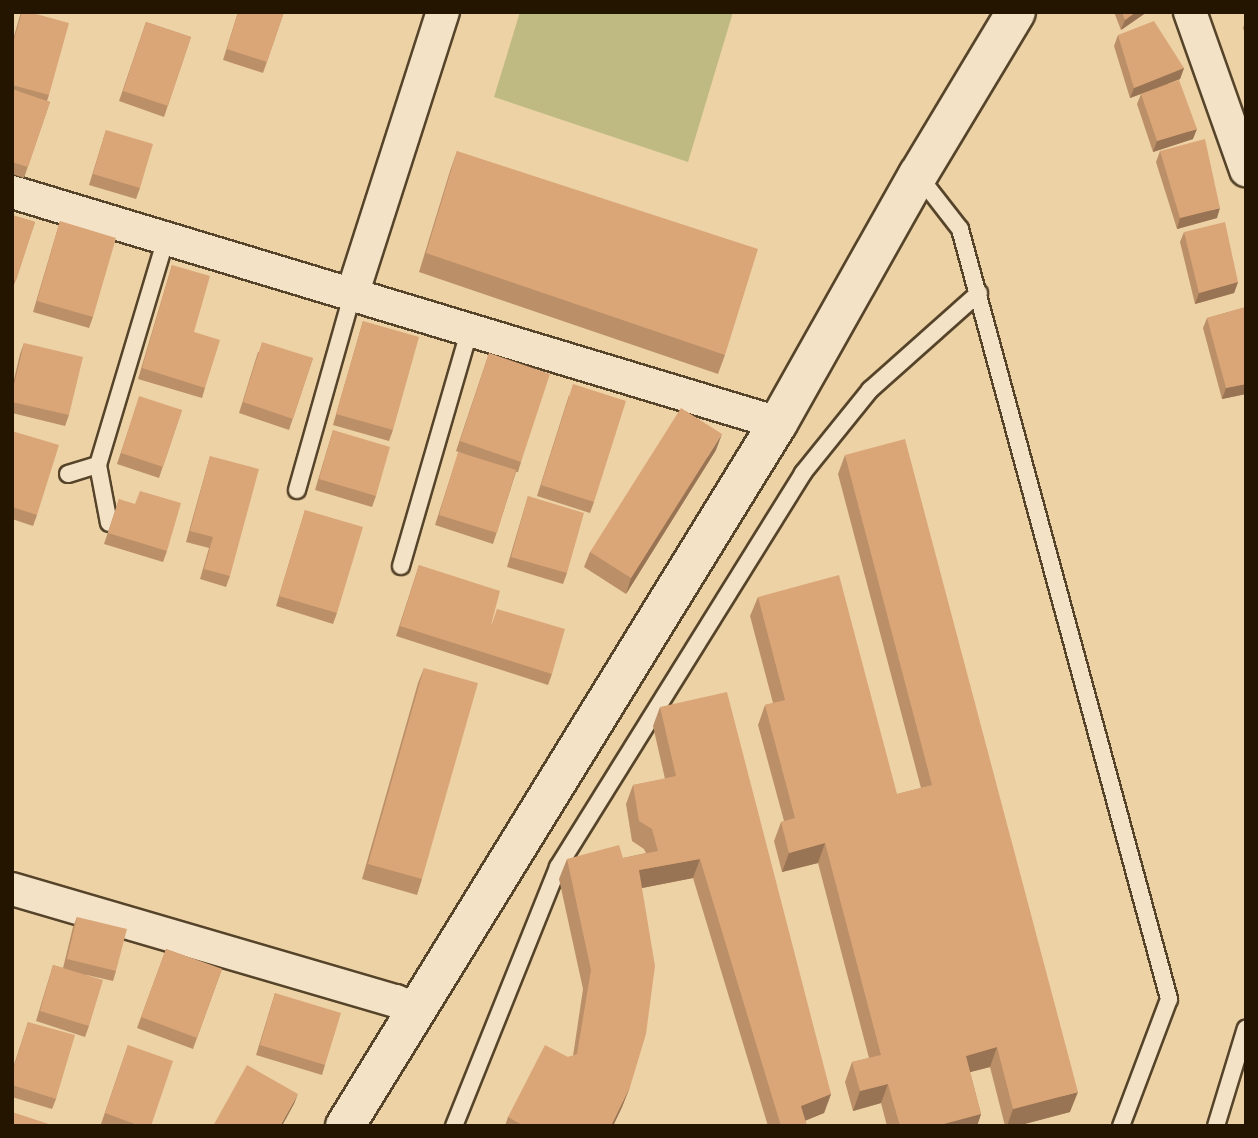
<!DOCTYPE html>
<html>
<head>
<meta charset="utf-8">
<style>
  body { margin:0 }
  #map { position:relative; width:1258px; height:1138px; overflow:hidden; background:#edd2a6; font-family:"IM FELL Great Primer",serif }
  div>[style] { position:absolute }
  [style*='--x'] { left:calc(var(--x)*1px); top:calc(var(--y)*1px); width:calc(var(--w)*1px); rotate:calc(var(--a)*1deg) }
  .green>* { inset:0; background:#beba82 }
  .roads { filter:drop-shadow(2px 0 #56442a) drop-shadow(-2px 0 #56442a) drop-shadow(0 2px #56442a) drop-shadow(0 -2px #56442a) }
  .service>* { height:16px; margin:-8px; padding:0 8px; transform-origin:8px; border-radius:8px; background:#f3e2c5 }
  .minor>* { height:32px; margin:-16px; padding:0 16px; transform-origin:16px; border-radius:16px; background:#f3e2c5 }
  .tertiary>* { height:38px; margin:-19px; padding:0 19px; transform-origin:19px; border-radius:19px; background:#f3e2c5 }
  .wall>* { inset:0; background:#bb8f67 }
  .shaded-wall>* { inset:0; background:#997454 }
  .building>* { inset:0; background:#daa678 }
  span { translate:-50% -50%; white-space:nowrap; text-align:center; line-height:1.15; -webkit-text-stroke:6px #f3e2c5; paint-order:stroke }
  .frame { position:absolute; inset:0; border:14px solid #241500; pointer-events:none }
</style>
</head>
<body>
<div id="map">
  <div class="green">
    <div style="clip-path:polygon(520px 12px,733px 12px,688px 162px,494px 97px)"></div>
  </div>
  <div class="roads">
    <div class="service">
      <div style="--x:918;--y:175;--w:68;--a:52.1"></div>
      <div style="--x:960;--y:229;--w:798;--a:74.81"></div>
      <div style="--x:1169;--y:999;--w:136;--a:110.7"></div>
      <div style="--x:98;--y:465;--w:59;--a:79.3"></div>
      <div style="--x:68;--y:474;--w:31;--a:-17"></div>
      <div style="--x:98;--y:465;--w:236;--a:-73.3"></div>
      <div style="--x:297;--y:490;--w:203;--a:-74.2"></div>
      <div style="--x:401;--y:566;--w:244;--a:-73.8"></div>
      <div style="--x:454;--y:1126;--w:279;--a:-68.1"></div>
      <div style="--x:558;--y:867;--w:464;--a:-58.1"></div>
      <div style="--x:803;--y:473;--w:107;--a:-51.1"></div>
      <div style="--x:870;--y:390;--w:146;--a:-41.7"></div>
      <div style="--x:1216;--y:1126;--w:102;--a:-73"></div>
    </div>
    <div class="minor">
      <div style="--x:1190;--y:12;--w:168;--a:70.5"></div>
      <div style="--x:12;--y:192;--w:800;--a:16.78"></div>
      <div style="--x:352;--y:295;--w:297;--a:-72.2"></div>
      <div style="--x:12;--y:889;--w:400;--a:16.3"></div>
      <div style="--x:396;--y:1001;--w:22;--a:24"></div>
    </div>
    <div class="tertiary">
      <div style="--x:345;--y:1126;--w:826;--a:-58.37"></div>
      <div style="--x:778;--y:423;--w:285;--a:-60.6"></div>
      <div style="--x:918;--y:175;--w:190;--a:-59"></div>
    </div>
  </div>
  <div class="wall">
    <div style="clip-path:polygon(21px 12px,49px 95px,47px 101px,50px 102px,24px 178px,12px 174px,12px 43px)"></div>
    <div style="clip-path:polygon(238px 12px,284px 12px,263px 73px,223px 60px)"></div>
    <div style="clip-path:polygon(1114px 12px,1147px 12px,1121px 30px)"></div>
    <div style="clip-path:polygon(1246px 19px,1246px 36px,1243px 28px)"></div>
    <div style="clip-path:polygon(146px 22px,191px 37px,164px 117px,119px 101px)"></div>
    <div style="clip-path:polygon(1118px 35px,1184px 68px,1180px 79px,1168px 84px,1193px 139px,1153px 152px,1137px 104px,1141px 94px,1130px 98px,1114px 46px)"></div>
    <div style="clip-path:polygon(106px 130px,140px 188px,136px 199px,89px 185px)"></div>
    <div style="clip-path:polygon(457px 151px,725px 355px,718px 374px,419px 272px,450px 171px)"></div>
    <div style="clip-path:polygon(1160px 151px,1217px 218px,1177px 229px,1156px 162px)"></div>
    <div style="clip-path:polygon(12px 215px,35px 222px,12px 291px)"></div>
    <div style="clip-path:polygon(60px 221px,93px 317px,89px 328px,33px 312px)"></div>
    <div style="clip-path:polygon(1184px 232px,1238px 282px,1234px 293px,1195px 304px,1180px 242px)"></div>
    <div style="clip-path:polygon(172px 265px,194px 332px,205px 388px,202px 398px,138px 379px)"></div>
    <div style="clip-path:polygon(1246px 307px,1246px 394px,1222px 399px,1203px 328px,1207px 318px)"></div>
    <div style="clip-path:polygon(363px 321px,393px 430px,389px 441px,333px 425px)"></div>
    <div style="clip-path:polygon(24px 343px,69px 415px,65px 426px,12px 413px,12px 388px,20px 354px)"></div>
    <div style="clip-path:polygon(258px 352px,313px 358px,289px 430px,239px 413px)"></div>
    <div style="clip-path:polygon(489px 353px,521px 462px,518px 472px,516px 472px,493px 544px,435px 525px,455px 463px,466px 455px,456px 451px)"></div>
    <div style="clip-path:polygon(569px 395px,594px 502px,590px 513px,537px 496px)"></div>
    <div style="clip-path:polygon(136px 407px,182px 410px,159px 478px,117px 464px)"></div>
    <div style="clip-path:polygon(333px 430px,376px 496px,372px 507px,315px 490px)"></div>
    <div style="clip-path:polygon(12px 431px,37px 515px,33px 526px,12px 519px)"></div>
    <div style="clip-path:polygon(716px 450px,626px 594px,584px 567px,590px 552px)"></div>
    <div style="clip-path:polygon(845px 455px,1070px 1112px,1017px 1126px,1005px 1126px,990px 1067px,970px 1072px,981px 1114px,977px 1126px,887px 1126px,881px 1103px,853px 1111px,845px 1082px,852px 1062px,869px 1058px,818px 863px,782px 872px,774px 841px,781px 822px,784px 821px,758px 725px,765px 705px,773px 703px,750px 616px,758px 597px,897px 794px,921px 788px,838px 474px)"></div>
    <div style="clip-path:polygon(210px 456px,230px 576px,226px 587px,200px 579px,209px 548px,186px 542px)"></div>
    <div style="clip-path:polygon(528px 496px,567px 573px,563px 584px,507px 567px)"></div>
    <div style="clip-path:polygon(119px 499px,167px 551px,163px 562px,104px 544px)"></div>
    <div style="clip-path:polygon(305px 510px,337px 613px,333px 624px,276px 606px)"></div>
    <div style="clip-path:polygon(419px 565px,552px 674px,548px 685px,396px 636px)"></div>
    <div style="clip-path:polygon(424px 668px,422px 879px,417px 895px,362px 879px,418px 683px)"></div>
    <div style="clip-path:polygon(660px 707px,831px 1094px,824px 1113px,805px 1121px,807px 1126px,768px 1126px,693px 878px,642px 888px,630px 1087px,622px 1107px,613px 1126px,505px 1126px,508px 1117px,568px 1057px,573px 1056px,583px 989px,559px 879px,567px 859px,623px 858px,646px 853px,644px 849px,632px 841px,626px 804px,633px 785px,665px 779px,653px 726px)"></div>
    <div style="clip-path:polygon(77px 917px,116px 971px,113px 981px,87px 975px,89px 1026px,85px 1037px,36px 1021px,53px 965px,63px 968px,73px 927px)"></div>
    <div style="clip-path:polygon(166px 949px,222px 969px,193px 1049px,137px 1028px)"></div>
    <div style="clip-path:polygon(275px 993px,325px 1065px,322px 1075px,256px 1055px)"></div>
    <div style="clip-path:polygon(28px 1022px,56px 1099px,52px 1109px,12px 1097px,12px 1071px)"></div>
    <div style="clip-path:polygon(128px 1045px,151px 1126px,106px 1126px,101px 1124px)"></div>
  </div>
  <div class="shaded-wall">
    <div style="clip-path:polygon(1136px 12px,1147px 12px,1121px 30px,1125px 20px)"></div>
    <div style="clip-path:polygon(1184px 68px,1180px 79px,1130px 98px,1134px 88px)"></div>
    <div style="clip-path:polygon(1197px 129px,1193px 139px,1153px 152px,1157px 141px)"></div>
    <div style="clip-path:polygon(1220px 208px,1217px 218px,1177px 229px,1180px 218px)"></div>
    <div style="clip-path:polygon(1238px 282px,1234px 293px,1195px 304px,1199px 293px)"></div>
    <div style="clip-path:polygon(1246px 384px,1246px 394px,1222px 399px,1226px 388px)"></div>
    <div style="clip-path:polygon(722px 434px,716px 450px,626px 594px,631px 578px)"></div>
    <div style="clip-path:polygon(825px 843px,818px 863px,782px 872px,789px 853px)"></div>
    <div style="clip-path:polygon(700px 859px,693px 878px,632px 890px,639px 870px)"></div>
    <div style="clip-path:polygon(997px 1047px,990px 1067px,959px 1075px,966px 1056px)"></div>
    <div style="clip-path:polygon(888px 1084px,881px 1103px,853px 1111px,860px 1091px)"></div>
    <div style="clip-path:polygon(630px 1087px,622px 1107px,613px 1126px,611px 1126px)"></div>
    <div style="clip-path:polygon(1078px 1092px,1070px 1112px,1017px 1126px,1007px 1126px,1013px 1109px)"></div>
    <div style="clip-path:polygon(298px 1094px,294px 1104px,282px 1126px,280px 1126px)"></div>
    <div style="clip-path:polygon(831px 1094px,824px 1113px,794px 1125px,801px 1106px)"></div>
    <div style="clip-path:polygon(981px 1114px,977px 1126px,936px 1126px)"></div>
  </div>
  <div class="building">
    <div style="clip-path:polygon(22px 12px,29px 12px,69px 23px,49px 95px,12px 85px,12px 46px)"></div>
    <div style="clip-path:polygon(238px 12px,284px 12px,267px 62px,227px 49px)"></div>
    <div style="clip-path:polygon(1122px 12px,1136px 12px,1125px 20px)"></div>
    <div style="clip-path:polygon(1154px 21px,1184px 68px,1134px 88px,1118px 35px)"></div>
    <div style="clip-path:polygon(146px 22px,191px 37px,168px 106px,123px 91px)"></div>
    <div style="clip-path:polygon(1179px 80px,1197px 129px,1157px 141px,1141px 94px)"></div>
    <div style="clip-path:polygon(12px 89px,50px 102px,28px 167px,12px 162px)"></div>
    <div style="clip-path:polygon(106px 130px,153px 144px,140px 188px,93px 174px)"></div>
    <div style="clip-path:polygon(1205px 139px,1220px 208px,1180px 218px,1160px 151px)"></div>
    <div style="clip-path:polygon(457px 151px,758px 249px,725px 355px,426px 253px)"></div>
    <div style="clip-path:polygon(12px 215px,35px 222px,16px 281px,12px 280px)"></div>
    <div style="clip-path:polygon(60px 221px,116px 238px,93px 317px,37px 301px)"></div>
    <div style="clip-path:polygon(1225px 222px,1238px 282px,1199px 293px,1184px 232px)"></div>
    <div style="clip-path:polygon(172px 265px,210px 276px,194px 332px,220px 340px,205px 388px,142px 368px)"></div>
    <div style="clip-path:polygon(1246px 307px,1246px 384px,1226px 388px,1207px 318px)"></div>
    <div style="clip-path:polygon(363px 321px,419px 337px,393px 430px,336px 414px)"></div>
    <div style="clip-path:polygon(262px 342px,313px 358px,293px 419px,243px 402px)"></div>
    <div style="clip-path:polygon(24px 343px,83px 357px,69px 415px,12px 402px,12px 393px)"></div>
    <div style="clip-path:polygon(489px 353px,550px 374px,521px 462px,460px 441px)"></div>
    <div style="clip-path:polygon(573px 384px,626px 401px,594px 502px,541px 485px)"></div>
    <div style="clip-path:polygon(139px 396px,182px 410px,163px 467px,121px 453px)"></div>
    <div style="clip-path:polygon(681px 408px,722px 434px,631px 578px,590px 552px)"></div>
    <div style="clip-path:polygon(333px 430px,390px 447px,376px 496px,319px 479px)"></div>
    <div style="clip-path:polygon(12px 431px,59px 445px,37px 515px,12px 507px)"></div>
    <div style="clip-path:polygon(905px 439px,1078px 1092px,1013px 1109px,997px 1047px,966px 1056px,981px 1114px,936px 1126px,900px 1126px,888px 1084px,860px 1091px,852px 1062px,881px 1055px,825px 843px,789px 853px,781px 822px,795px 818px,765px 705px,785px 700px,758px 597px,839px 575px,897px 794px,932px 785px,845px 455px)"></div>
    <div style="clip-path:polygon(458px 452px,516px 470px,497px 533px,439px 515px)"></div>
    <div style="clip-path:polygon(210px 456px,259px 469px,230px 576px,204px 569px,213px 537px,190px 531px)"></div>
    <div style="clip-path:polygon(140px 491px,181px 503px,167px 551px,108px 533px,119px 499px,135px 504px)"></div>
    <div style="clip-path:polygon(528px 496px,584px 513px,567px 573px,511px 557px)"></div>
    <div style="clip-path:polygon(305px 510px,363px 527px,337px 613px,279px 596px)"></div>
    <div style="clip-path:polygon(419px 565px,500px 591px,490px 629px,497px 609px,565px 629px,552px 674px,400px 626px)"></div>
    <div style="clip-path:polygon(424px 668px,478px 683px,422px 879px,368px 864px)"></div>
    <div style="clip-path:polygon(727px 692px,831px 1094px,801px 1106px,807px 1126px,781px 1126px,700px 859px,639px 870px,655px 966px,646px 1034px,630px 1087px,611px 1126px,524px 1126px,508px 1117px,545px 1045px,568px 1057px,577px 1054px,591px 970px,567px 859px,619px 845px,623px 858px,658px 851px,652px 829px,639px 821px,633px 785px,676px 776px,660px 707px)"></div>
    <div style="clip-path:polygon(77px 917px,127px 929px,116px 971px,67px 959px)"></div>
    <div style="clip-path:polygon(166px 949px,222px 969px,197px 1038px,141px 1017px)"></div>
    <div style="clip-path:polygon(53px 965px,103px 980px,89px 1026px,40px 1011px)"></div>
    <div style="clip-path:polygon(275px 993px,341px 1013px,325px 1065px,260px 1045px)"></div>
    <div style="clip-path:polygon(28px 1022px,75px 1035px,56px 1099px,12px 1085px,12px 1073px)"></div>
    <div style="clip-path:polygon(128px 1045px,173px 1061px,151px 1126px,140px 1126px,105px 1113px)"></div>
    <div style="clip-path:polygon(247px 1065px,298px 1094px,280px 1126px,213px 1126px)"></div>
    <div style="clip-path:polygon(12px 1112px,55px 1126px,12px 1126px)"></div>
  </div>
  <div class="frame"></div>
</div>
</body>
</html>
